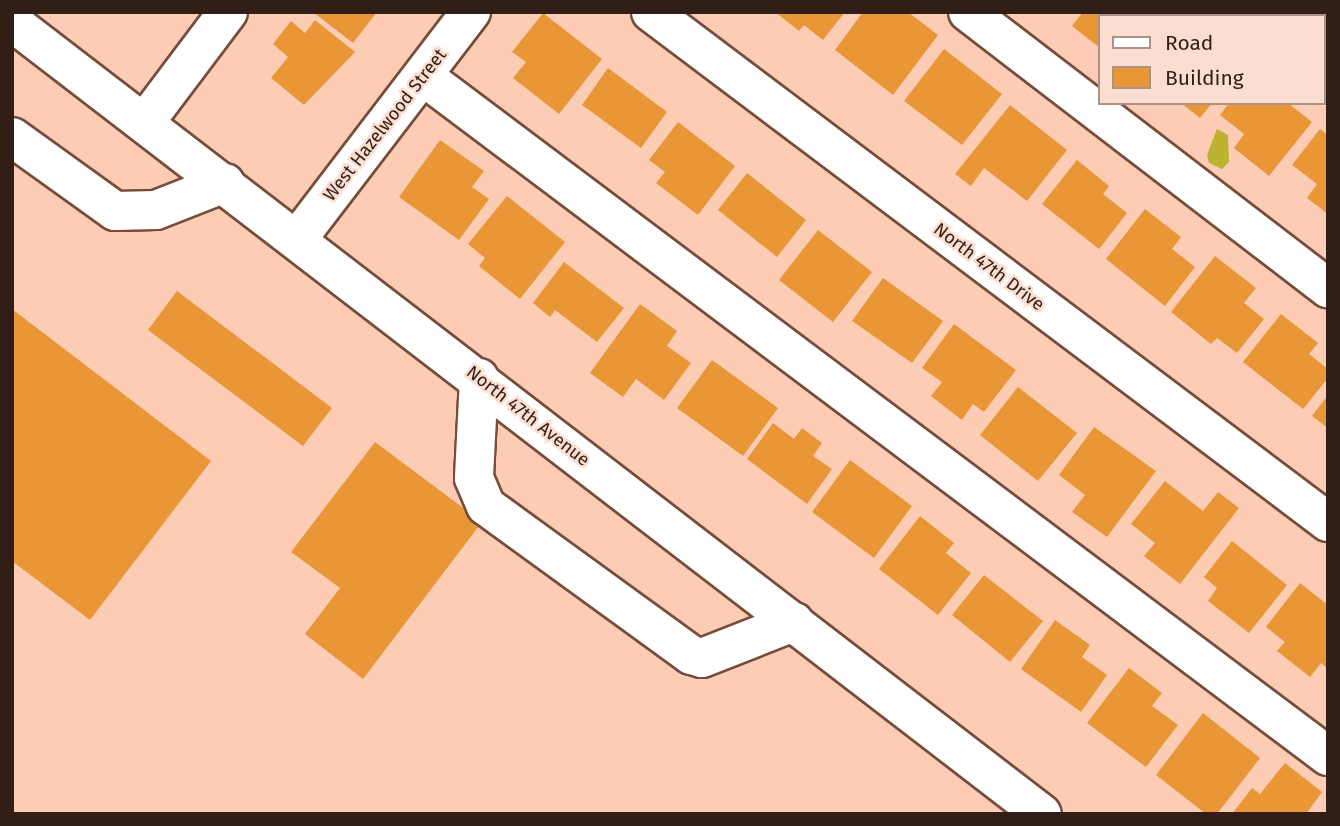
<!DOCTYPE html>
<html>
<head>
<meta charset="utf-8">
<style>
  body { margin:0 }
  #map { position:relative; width:1340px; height:826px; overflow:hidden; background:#fcccb5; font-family:"Fira Sans",sans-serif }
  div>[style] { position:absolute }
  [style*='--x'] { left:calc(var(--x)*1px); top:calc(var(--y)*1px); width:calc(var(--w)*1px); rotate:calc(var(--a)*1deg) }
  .water>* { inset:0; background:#bcb331 }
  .building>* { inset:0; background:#e89636 }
  .roads { filter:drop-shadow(2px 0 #764d3a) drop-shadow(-2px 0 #764d3a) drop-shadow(0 2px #764d3a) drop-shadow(0 -2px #764d3a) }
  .minor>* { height:38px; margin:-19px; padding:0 19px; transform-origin:19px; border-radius:19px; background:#fff }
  span { translate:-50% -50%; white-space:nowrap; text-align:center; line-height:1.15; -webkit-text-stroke:5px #fcded0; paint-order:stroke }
  .street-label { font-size:18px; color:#311f17 }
  .frame { position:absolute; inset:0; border:14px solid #311f17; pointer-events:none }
  .legend { position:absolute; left:1098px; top:14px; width:228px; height:91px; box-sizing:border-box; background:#fcded0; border:2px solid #ab9286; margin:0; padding:9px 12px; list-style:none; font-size:21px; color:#311f17 }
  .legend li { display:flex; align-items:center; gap:14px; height:35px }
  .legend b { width:35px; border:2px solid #ab9286 }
</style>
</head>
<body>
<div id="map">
  <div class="water">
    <div style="clip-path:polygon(1217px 129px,1228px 135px,1229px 162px,1222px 169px,1209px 163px,1207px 155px)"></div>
  </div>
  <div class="building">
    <div style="clip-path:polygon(313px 12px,377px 12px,353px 43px)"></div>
    <div style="clip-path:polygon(775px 12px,845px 12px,823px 40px,804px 25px,799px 31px)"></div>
    <div style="clip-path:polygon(863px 12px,908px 12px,938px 35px,893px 95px,835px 50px)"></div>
    <div style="clip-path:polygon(1083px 12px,1170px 12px,1175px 16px,1100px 16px,1100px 48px,1072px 26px)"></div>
    <div style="clip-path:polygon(543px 13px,602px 59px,559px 114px,513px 78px,526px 62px,512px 52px)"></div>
    <div style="clip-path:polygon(315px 20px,355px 52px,304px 105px,271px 78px,288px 57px,273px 44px,291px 21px,305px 33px)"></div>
    <div style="clip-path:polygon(944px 49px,1002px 94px,962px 145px,904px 101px)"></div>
    <div style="clip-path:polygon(608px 68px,667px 112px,641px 148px,582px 105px)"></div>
    <div style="clip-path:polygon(1181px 103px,1212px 103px,1200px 118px)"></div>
    <div style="clip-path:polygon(1229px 103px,1288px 103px,1312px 122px,1269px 176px,1234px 148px,1244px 134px,1220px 115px)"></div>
    <div style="clip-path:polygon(1010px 105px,1067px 150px,1027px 201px,984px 168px,971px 186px,955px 174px)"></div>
    <div style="clip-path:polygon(678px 122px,735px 166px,698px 215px,656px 183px,665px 172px,649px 160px)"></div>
    <div style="clip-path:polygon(1320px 129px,1328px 135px,1328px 214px,1307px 198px,1317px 184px,1292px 165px)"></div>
    <div style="clip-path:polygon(440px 140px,484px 171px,472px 187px,489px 199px,459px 240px,399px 197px)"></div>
    <div style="clip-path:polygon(1077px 160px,1109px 186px,1103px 194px,1127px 213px,1099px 249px,1042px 204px)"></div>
    <div style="clip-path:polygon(747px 173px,806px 220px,777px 257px,718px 210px)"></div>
    <div style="clip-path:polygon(507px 196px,565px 242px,520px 299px,479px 266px,485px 258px,468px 244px)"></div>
    <div style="clip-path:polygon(1145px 209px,1181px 237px,1172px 249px,1195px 267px,1165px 306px,1106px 259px)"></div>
    <div style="clip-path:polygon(818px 230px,872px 272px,833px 322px,779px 280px)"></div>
    <div style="clip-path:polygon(1215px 256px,1256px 288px,1244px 303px,1264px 319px,1237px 353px,1217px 338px,1211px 344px,1171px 312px)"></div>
    <div style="clip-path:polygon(564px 262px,624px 308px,597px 342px,555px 310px,550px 317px,533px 303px)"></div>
    <div style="clip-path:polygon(883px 278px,943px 321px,912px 363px,852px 321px)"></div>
    <div style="clip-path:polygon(177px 291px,332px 408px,303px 446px,148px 330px)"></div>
    <div style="clip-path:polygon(640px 304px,677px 331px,667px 346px,691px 363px,664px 400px,636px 379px,623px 397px,590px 373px)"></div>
    <div style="clip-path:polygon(12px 309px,211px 461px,90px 620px,12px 561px)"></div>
    <div style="clip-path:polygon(1281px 314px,1318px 343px,1309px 354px,1328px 369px,1328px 378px,1303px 409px,1243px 362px)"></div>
    <div style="clip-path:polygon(954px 324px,1016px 370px,984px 412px,973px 404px,962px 420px,931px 396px,942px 382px,922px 368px)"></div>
    <div style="clip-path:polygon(712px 360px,778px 408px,743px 456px,677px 408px)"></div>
    <div style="clip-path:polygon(1018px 387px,1077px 433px,1038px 481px,980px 435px)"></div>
    <div style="clip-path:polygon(1328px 395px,1328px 428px,1312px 416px)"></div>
    <div style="clip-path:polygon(773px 423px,794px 439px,802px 428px,822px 443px,813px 456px,832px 469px,807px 504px,747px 459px)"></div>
    <div style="clip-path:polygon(1094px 427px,1156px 471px,1107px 537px,1072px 512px,1085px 495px,1059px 475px)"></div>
    <div style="clip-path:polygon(375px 442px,482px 522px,363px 679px,305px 634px,340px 588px,291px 552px)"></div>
    <div style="clip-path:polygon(850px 460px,912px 506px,874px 558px,812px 512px)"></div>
    <div style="clip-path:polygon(1165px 481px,1203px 511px,1218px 492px,1239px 508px,1180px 584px,1144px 556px,1155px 543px,1131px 524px)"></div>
    <div style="clip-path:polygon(920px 516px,954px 543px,946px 553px,971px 573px,938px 615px,879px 569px)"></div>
    <div style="clip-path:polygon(1232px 541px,1287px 585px,1249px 633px,1208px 601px,1217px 588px,1204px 577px)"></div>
    <div style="clip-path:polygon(984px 575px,1043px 621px,1010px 662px,952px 615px)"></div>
    <div style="clip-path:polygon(1300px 583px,1328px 605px,1328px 669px,1321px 663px,1310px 677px,1277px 651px,1285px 642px,1266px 627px)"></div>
    <div style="clip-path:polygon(1055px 620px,1090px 645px,1082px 657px,1107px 675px,1081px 712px,1021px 669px)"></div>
    <div style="clip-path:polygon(1129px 668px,1162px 693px,1152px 706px,1178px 725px,1146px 767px,1087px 723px)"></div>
    <div style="clip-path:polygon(1203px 713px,1260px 758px,1217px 814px,1206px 814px,1156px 775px)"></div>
    <div style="clip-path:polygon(1285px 763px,1322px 792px,1306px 814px,1232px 814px,1252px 788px,1260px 794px)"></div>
  </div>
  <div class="roads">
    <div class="minor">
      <div style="--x:651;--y:12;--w:848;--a:36.99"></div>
      <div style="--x:968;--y:12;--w:454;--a:37.5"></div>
      <div style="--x:1286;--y:12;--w:6;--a:45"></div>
      <div style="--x:12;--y:22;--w:1299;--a:37.56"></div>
      <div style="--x:1324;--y:41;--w:5;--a:37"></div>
      <div style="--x:423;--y:76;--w:1132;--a:36.92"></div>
      <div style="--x:145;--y:122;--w:138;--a:-53"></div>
      <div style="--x:12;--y:137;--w:127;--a:35.7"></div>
      <div style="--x:115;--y:211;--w:41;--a:-1.4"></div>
      <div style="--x:156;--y:210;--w:74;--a:-21.4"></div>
      <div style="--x:298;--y:238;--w:285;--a:-52.6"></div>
      <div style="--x:479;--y:378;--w:100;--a:92.9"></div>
      <div style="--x:474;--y:478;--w:30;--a:67"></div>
      <div style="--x:486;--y:506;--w:253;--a:36"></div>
      <div style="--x:691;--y:655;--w:11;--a:15"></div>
      <div style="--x:702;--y:658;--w:99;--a:-21.4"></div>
    </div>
  </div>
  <div class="street-label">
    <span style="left:385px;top:125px;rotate:-52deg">West Hazelwood Street</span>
    <span style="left:989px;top:267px;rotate:37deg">North 47th Drive</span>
    <span style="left:528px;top:416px;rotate:38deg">North 47th Avenue</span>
  </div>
  <div class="frame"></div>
  <ul class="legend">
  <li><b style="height:9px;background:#fff"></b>Road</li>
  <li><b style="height:19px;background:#e89636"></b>Building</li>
  </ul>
</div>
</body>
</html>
